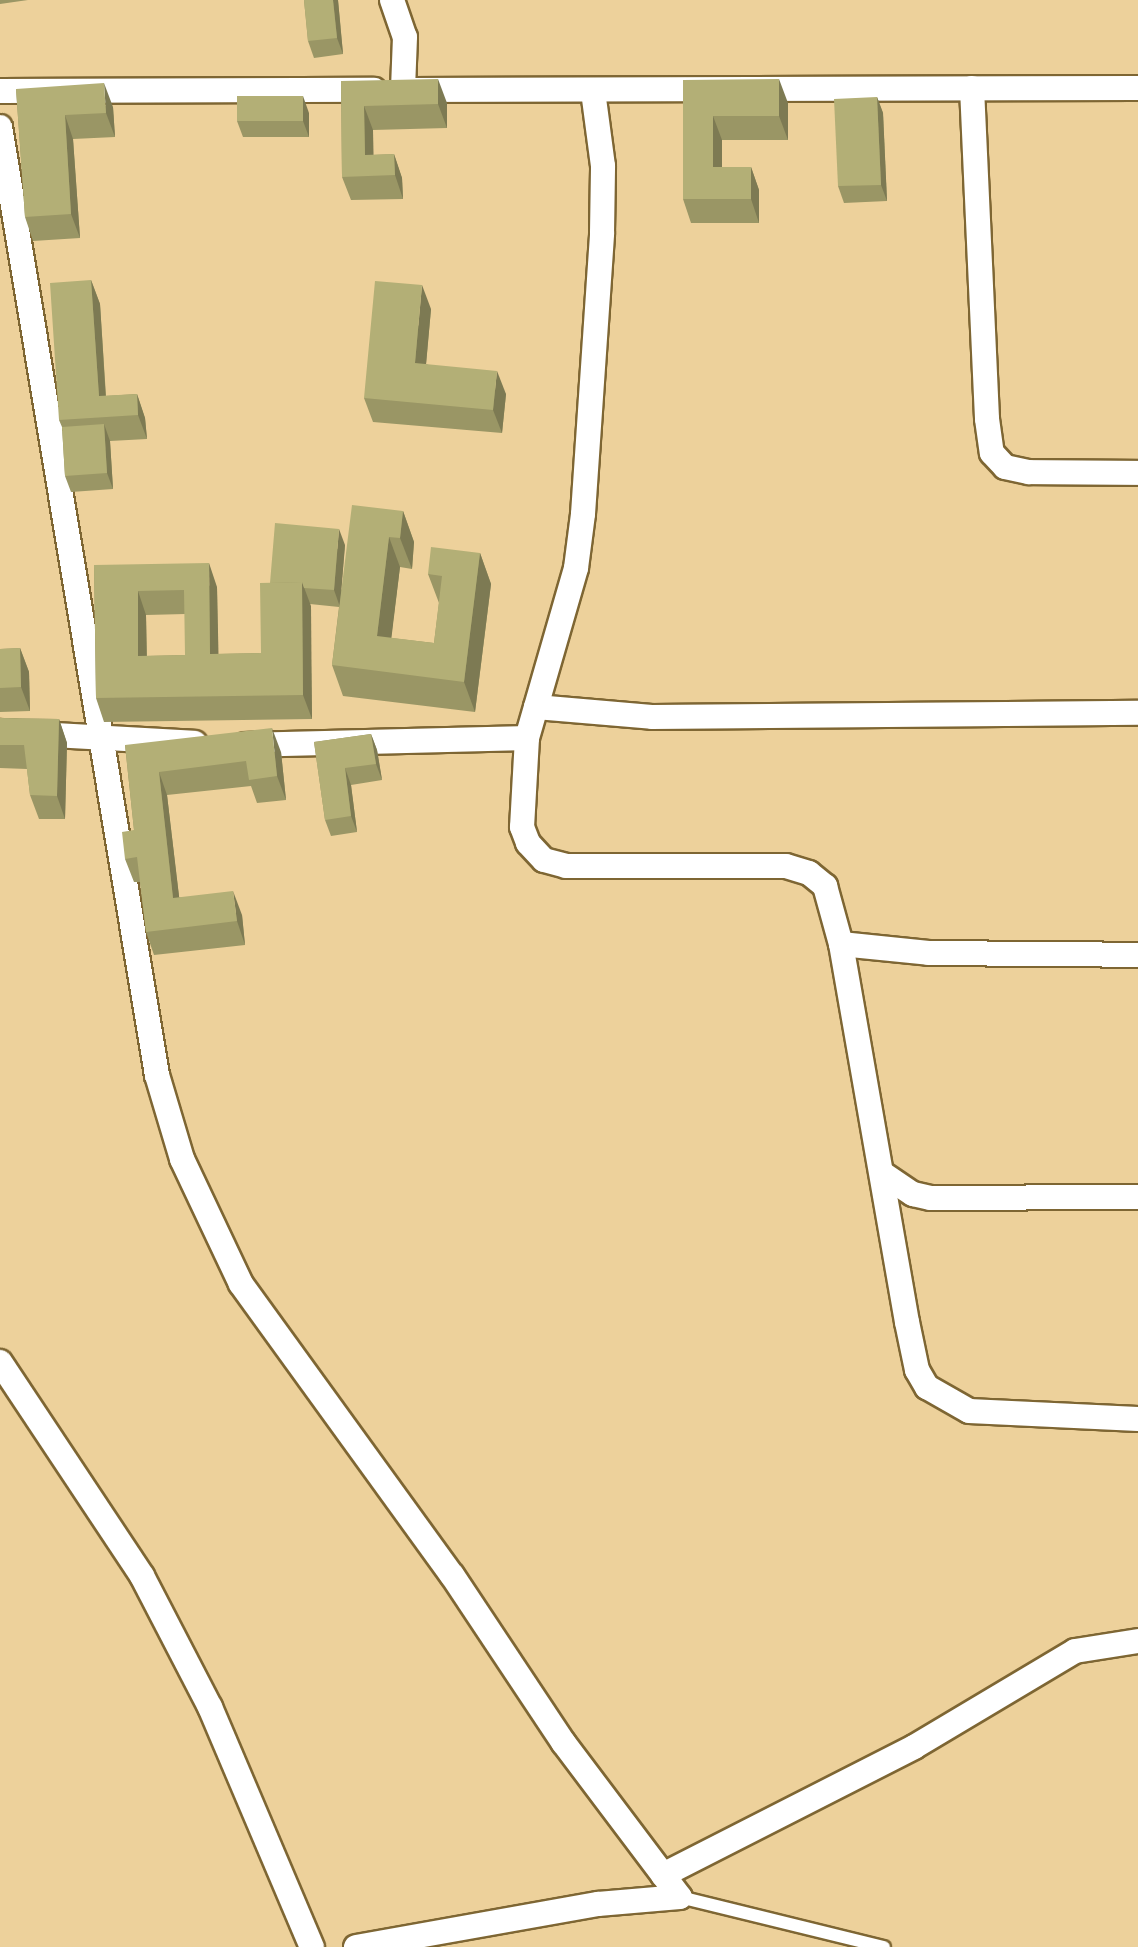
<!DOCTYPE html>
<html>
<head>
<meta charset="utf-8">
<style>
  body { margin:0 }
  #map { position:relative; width:1138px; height:1947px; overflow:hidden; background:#edd19b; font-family:"PT Serif",serif }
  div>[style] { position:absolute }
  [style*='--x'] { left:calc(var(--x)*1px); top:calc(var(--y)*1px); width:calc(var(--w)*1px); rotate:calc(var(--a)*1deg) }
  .roads { filter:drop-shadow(2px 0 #7e6633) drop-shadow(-2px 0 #7e6633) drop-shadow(0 2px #7e6633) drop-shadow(0 -2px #7e6633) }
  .service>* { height:12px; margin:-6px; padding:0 6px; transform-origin:6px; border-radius:6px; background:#fff }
  .minor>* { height:24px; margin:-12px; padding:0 12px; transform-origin:12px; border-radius:12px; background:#fff }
  .wall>* { inset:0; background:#9a9665 }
  .shaded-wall>* { inset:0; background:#7d7a53 }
  .building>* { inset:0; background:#b3af76 }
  span { translate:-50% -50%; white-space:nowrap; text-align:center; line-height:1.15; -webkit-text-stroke:5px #edd19b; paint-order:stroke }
</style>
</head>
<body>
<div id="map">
  <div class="roads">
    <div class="service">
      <div style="--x:680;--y:1897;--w:210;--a:13.8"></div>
    </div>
    <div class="minor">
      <div style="--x:392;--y:0;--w:39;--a:71"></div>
      <div style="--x:405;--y:37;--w:53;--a:92.2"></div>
      <div style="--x:972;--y:88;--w:331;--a:87.4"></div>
      <div style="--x:987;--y:419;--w:34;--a:82"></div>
      <div style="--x:992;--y:453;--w:19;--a:47"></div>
      <div style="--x:1005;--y:467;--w:25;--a:12"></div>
      <div style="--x:1029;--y:472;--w:109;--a:0.5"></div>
      <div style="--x:410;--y:90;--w:728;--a:-0.16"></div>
      <div style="--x:0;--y:91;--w:374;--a:-0.2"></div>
      <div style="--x:0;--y:127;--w:961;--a:80.6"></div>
      <div style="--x:157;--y:1075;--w:88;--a:73.4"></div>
      <div style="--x:182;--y:1159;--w:138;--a:64.7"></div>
      <div style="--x:241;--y:1284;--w:359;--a:54.1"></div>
      <div style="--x:452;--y:1575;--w:201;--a:56.4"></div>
      <div style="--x:563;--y:1742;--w:194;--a:53"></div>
      <div style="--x:536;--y:707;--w:116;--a:4.9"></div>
      <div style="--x:652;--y:717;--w:486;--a:-0.5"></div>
      <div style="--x:0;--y:732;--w:195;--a:3.2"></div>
      <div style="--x:527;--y:738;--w:89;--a:93.2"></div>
      <div style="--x:522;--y:827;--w:17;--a:69"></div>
      <div style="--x:528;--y:843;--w:23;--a:47"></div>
      <div style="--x:544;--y:860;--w:23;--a:15"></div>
      <div style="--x:566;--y:866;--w:220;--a:0"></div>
      <div style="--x:786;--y:866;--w:24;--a:17"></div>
      <div style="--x:809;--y:873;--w:21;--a:39"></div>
      <div style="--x:825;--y:886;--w:60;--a:74.6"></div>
      <div style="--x:841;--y:944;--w:384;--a:80.1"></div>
      <div style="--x:907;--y:1322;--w:49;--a:78.2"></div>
      <div style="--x:917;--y:1370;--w:20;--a:60"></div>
      <div style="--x:927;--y:1387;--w:48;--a:29.7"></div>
      <div style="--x:969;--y:1411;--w:169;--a:2.7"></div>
      <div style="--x:245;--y:745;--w:282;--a:-1.4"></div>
      <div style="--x:527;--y:738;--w:177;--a:-73.9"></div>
      <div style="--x:576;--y:568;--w:54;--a:-82.6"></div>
      <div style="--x:583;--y:514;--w:282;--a:-86.1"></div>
      <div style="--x:602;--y:233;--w:67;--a:-89.1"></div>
      <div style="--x:603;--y:166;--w:76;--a:-97.6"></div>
      <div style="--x:841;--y:944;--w:88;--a:5.8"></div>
      <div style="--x:929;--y:953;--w:209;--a:0.5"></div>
      <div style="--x:883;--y:1174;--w:36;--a:34"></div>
      <div style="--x:913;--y:1194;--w:18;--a:13"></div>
      <div style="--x:931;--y:1198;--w:207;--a:-0.3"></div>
      <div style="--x:0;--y:1362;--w:257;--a:56.4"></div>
      <div style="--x:142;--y:1576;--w:148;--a:62.6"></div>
      <div style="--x:210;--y:1707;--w:261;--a:67"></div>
      <div style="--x:663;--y:1875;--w:282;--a:-27"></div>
      <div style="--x:914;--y:1747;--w:187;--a:-30.8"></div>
      <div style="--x:1075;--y:1651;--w:64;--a:-9"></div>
      <div style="--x:356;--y:1947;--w:246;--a:-10.1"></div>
      <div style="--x:598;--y:1904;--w:82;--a:-4.9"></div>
    </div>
  </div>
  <div class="wall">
    <div style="clip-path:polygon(0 0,28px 0,0 4px)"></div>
    <div style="clip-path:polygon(304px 0,338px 0,343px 54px,314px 58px,308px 41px)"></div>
    <div style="clip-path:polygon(683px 80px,788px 103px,788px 140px,722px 140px,722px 167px,751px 167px,759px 190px,759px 223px,691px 223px,683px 199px)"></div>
    <div style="clip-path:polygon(341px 81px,447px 103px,447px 128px,373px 130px,373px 155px,394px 154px,402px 178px,403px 199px,351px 200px,342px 177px)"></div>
    <div style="clip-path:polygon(16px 89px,113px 107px,115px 137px,73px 139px,80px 238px,33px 241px,25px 217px)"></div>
    <div style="clip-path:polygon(877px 97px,883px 113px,887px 201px,844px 203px,838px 186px)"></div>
    <div style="clip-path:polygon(309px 113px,309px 137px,243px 137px,237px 121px)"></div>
    <div style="clip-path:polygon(91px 280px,100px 304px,106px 396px,137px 394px,145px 418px,147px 439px,110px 441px,113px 489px,71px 492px,65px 476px,62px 427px,59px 420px)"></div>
    <div style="clip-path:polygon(431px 309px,426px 364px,506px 394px,502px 433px,373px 422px,364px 398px)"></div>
    <div style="clip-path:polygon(evenodd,403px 511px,414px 542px,412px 569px,400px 567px,391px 638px,434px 643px,439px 603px,428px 574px,480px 553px,491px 584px,475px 712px,343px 696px,332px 665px,339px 607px,310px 604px,312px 719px,104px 722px,96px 698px,94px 565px,217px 587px,218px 654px,261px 653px,270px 583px,345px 545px,341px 590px,403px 511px,185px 614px,185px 655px,147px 656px,146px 615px,185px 614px)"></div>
    <div style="clip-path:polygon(20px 648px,29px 672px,30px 711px,0 712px,0 649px)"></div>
    <div style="clip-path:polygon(0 718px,59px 719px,67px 743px,65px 819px,39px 819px,30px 795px,27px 769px,0 768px)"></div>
    <div style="clip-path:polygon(371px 734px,377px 750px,382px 780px,351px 785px,357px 832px,331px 836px,325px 820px,314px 742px)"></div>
    <div style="clip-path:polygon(125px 745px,281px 752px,286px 800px,257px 803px,251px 786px,167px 795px,179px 897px,242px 915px,245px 945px,154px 955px,146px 932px,140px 882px,134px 882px,125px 859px,134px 830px)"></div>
  </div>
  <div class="shaded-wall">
    <div style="clip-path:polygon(333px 0,338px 0,343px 54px,337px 38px)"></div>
    <div style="clip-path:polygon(438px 79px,447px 103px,447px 128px,438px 104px)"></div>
    <div style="clip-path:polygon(779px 79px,788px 103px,788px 140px,779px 116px)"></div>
    <div style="clip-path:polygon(104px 83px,113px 107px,115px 137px,106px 113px)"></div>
    <div style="clip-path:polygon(303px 96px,309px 113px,309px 137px,303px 121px)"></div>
    <div style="clip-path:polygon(877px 97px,883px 113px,887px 201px,881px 185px)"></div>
    <div style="clip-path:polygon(364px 106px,373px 130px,374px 176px,365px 155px)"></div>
    <div style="clip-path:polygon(65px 115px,73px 139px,80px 238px,71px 214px)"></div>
    <div style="clip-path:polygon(713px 116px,722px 140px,722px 191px,713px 167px)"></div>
    <div style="clip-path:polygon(394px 154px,402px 178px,403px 199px,395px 175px)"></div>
    <div style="clip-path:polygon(751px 167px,759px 190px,759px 223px,751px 199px)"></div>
    <div style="clip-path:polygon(91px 280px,100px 304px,107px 417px,99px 396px)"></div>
    <div style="clip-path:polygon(422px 285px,431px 309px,424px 387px,415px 363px)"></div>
    <div style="clip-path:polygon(497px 371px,506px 394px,502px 433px,493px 410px)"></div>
    <div style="clip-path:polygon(137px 394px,145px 418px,147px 439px,138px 415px)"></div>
    <div style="clip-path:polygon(104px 424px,110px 441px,113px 489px,107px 473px)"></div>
    <div style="clip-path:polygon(403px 511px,414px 542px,412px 569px,400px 538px)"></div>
    <div style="clip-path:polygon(339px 529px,345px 545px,340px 607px,334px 590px)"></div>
    <div style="clip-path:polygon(389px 537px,400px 567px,388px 666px,377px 636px)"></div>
    <div style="clip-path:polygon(480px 553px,491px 584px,475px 712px,464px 682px)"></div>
    <div style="clip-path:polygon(209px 563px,217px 587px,219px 677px,210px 654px)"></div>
    <div style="clip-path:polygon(302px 582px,311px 606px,312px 719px,303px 695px)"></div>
    <div style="clip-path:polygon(138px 591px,146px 615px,147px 680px,138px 656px)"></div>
    <div style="clip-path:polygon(20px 648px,29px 672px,30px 711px,21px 687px)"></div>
    <div style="clip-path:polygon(59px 719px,67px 743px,65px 819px,57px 796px)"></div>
    <div style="clip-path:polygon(272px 728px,281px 752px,286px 800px,277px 776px)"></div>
    <div style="clip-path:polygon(371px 734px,377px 750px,382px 780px,376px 764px)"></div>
    <div style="clip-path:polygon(345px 768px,351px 785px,357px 832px,351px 816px)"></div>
    <div style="clip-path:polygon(159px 772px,167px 795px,182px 921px,173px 898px)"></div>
    <div style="clip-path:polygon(233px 891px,242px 915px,245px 945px,237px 921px)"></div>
  </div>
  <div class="building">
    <div style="clip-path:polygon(304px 0,333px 0,337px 38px,308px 41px)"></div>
    <div style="clip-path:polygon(438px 79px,438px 104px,364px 106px,365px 155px,394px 154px,395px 175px,342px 177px,341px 81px)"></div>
    <div style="clip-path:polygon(779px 79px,779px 116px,713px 116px,713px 167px,751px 167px,751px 199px,683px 199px,683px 80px)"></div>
    <div style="clip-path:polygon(104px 83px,106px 113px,65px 115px,71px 214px,25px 217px,16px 89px)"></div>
    <div style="clip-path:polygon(237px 96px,303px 96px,303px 121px,237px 121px)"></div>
    <div style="clip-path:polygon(877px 97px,881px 185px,838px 186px,834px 99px)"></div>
    <div style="clip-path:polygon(91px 280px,99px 396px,137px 394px,138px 415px,59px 420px,50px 283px)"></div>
    <div style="clip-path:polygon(375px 281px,422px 285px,415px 363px,497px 371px,493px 410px,364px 398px)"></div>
    <div style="clip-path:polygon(104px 424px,107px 473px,65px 476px,62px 427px)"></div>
    <div style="clip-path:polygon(352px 505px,403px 511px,400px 538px,389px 537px,377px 636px,434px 643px,442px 576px,428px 574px,431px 547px,480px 553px,464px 682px,332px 665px)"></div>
    <div style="clip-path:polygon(275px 523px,339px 529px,334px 590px,304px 588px,302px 582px,270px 583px)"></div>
    <div style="clip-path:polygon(evenodd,209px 563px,210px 654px,261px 653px,260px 583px,302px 582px,303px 695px,96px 698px,94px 565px,209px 563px,184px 590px,185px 655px,138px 656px,138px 591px,184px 590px)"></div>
    <div style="clip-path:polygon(20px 648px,21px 687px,0 688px,0 649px)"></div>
    <div style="clip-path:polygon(0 718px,59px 719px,57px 796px,30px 795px,24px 745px,0 745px)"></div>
    <div style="clip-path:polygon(272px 728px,277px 776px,249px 780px,246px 761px,159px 772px,173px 898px,233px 891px,237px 921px,146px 932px,137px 857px,125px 859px,122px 832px,134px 830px,125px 745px)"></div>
    <div style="clip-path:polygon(371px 734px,376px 764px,345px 768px,351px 816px,325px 820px,314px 742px)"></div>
  </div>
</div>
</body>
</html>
